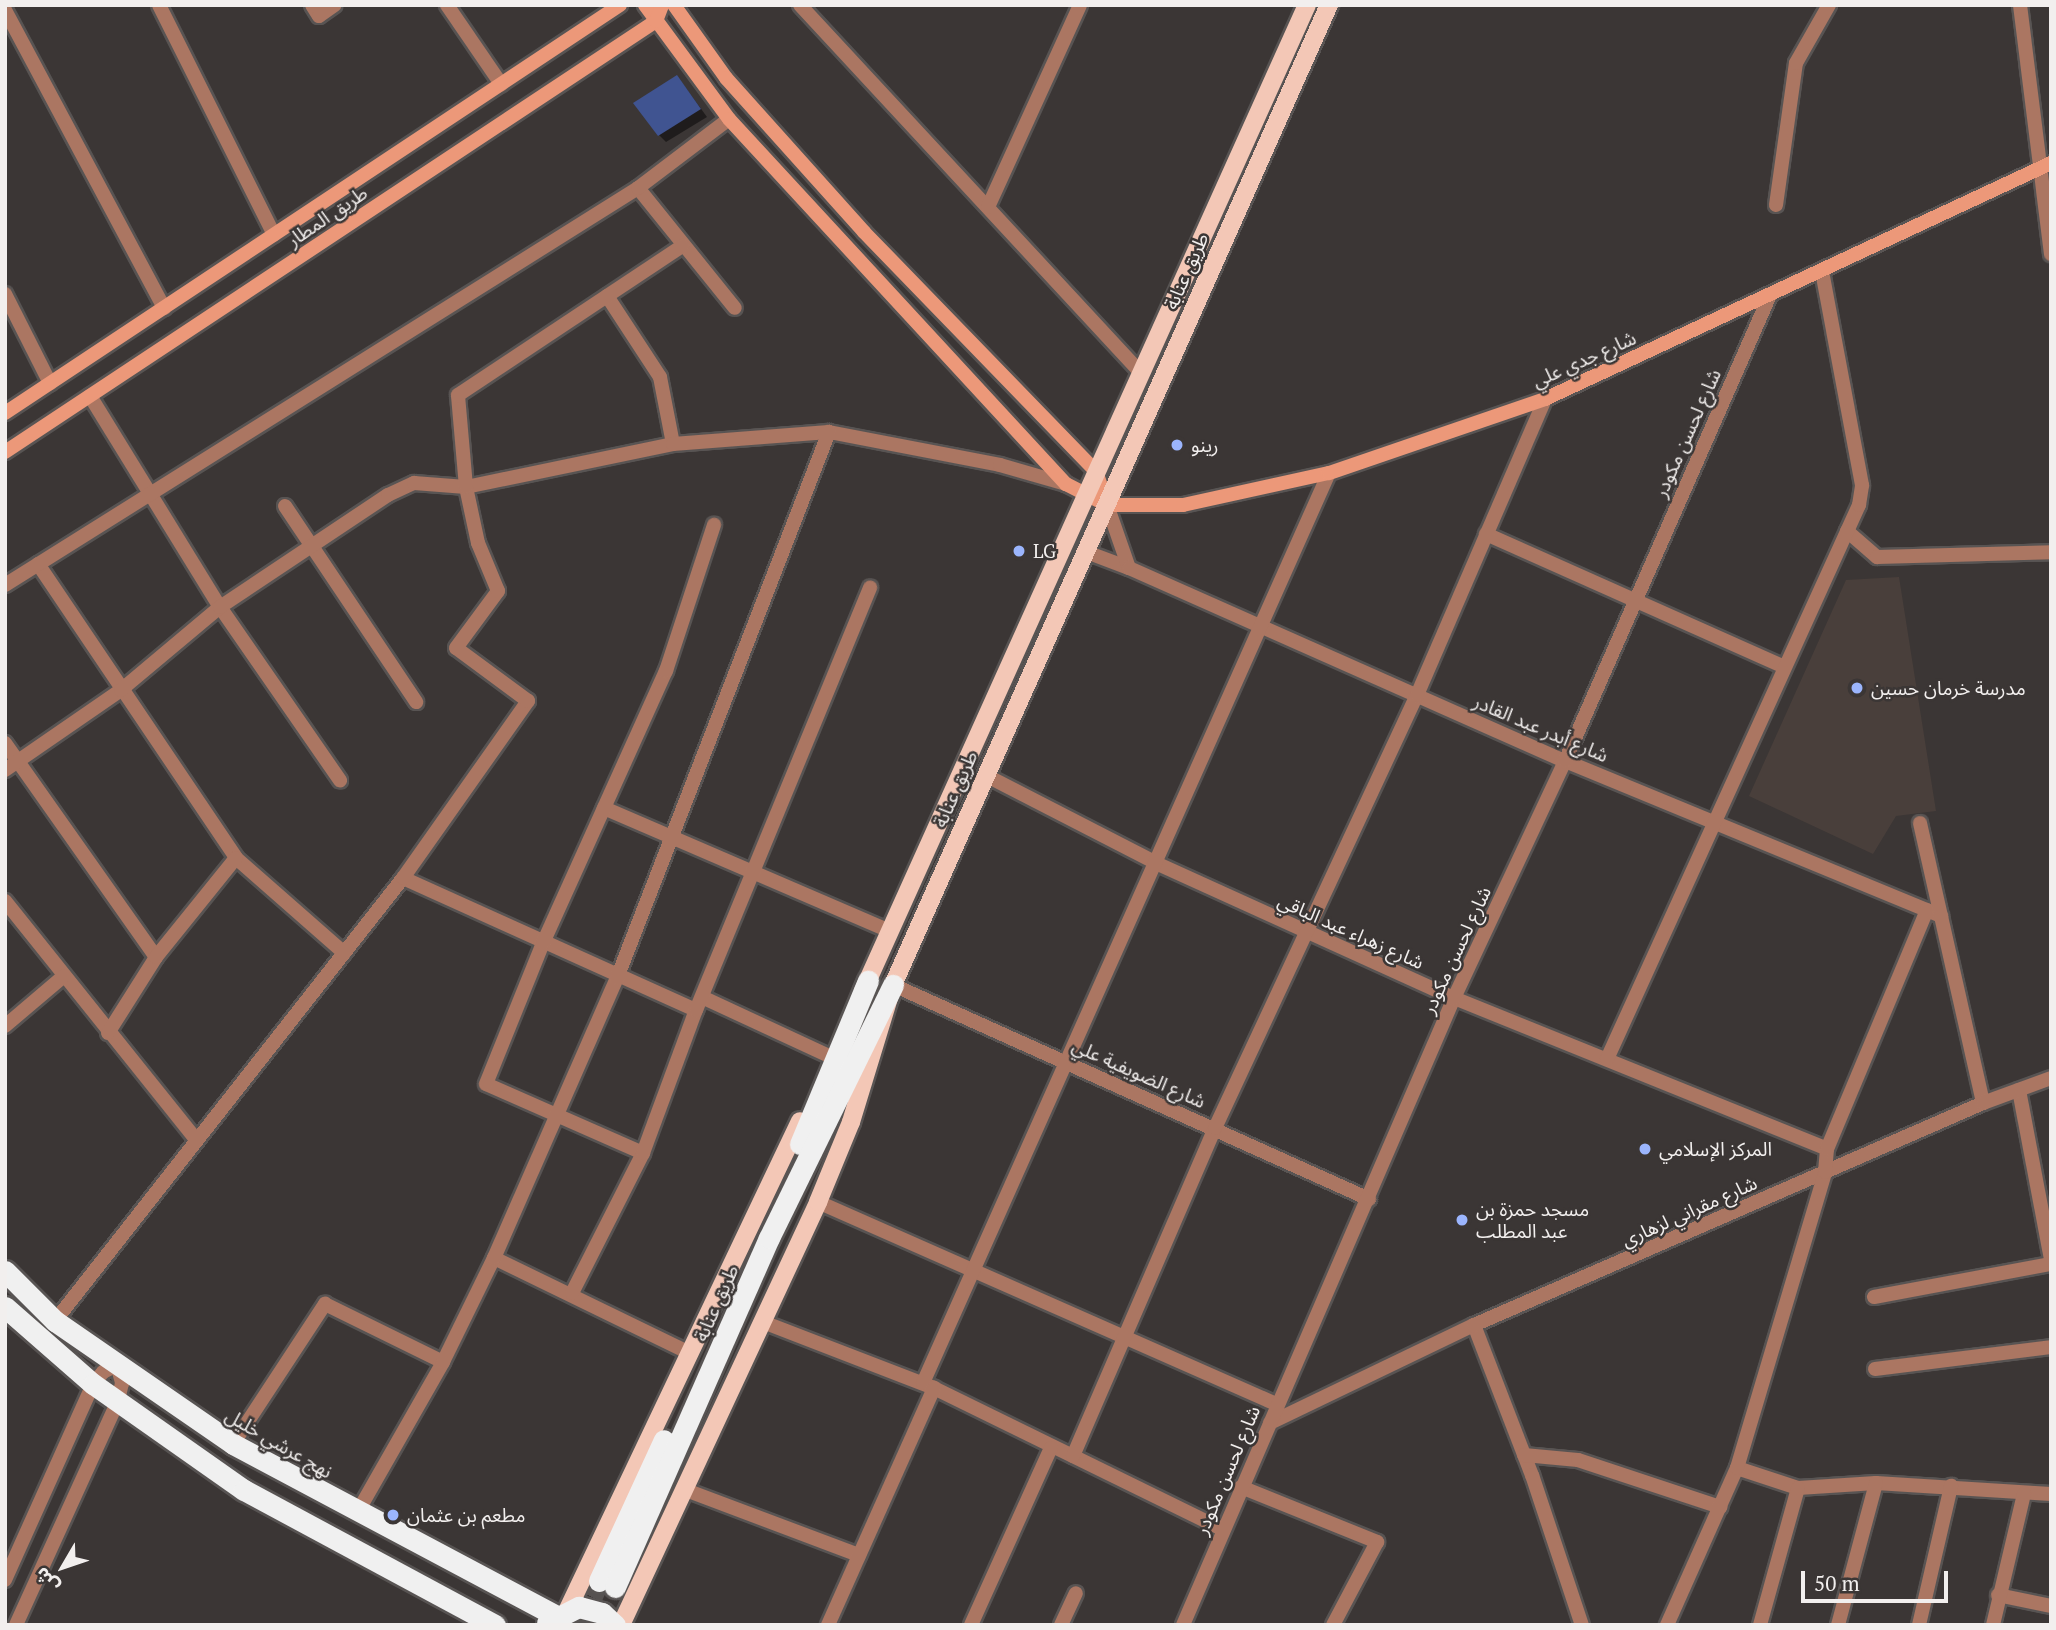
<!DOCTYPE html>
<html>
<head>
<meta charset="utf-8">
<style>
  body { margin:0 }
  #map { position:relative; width:2056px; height:1630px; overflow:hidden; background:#3b3635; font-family:"PT Serif","Noto Sans Arabic",serif }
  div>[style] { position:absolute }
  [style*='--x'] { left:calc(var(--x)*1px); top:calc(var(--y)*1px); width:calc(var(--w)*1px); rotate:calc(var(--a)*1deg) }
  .built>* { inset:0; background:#493f3b }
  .shadow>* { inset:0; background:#0007 }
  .building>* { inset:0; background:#405491 }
  .highway-tunnel>* { height:21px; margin-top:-10.5px; transform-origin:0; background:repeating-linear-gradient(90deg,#565251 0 21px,transparent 0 31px) }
  .roads { filter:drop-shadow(2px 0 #585453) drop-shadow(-2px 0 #585453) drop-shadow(0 2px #585453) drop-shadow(0 -2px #585453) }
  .street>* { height:14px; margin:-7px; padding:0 7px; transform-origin:7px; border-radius:7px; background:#ab7662 }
  .secondary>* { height:14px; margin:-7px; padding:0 7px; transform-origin:7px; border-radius:7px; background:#ec9879 }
  .primary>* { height:18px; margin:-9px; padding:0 9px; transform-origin:9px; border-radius:9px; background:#f3c7b6 }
  .highway>* { height:21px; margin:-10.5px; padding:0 10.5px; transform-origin:10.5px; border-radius:10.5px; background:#f0f0f0 }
  .dots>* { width:19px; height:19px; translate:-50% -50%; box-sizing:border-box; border:4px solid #3b3635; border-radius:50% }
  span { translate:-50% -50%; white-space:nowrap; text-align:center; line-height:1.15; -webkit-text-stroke:5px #3b3635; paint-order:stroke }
  .street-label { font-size:19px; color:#f2efee }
  .poi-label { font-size:19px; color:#f2efee }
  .left { translate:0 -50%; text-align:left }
  .frame { position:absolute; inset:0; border:7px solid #f2efee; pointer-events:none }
  .north { position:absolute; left:28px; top:1532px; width:70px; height:70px; -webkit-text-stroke:5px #3b3635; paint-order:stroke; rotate:231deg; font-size:19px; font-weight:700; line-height:28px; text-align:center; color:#f2efee }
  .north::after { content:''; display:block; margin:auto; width:24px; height:32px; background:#f2efee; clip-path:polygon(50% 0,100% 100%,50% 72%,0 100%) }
  .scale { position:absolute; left:1801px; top:1571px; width:147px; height:32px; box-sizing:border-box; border:4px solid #f2efee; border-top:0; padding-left:9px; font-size:21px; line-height:24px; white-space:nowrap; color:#f2efee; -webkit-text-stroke:5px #3b3635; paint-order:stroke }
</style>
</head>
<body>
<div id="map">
  <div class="built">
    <div style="clip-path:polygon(1899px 577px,1936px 811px,1896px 816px,1873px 854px,1749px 796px,1846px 580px)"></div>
  </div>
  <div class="shadow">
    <div style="clip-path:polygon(683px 84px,707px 117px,666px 142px,659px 135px)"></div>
  </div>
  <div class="building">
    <div style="clip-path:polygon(677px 75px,701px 109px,658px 136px,633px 103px)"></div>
  </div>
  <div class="highway-tunnel">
    <div style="--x:580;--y:1625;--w:48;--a:-66.6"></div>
    <div style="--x:599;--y:1625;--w:41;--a:-67.2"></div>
  </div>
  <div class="roads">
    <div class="street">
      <div style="--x:159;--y:5;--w:257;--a:63.4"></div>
      <div style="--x:312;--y:5;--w:13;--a:58"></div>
      <div style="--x:319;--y:16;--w:19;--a:-35"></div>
      <div style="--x:447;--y:5;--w:96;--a:55.6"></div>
      <div style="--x:800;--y:5;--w:502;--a:47.18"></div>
      <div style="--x:2020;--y:5;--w:251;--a:82.9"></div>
      <div style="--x:5;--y:10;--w:338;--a:61.9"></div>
      <div style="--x:638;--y:188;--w:154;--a:51.1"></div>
      <div style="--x:1776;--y:205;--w:143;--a:-82"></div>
      <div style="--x:1796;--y:63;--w:67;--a:-60.4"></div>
      <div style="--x:988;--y:207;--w:222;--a:-65.5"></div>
      <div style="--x:5;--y:294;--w:100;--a:63.2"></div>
      <div style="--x:607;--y:296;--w:97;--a:56.8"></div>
      <div style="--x:660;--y:377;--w:68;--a:79"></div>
      <div style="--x:90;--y:396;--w:248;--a:58.4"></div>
      <div style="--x:220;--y:607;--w:211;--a:55.3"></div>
      <div style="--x:285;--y:506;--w:236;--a:56.2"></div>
      <div style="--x:1847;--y:531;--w:40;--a:41"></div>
      <div style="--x:1877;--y:557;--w:174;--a:-1.6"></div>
      <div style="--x:1486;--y:534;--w:325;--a:24"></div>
      <div style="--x:1089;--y:553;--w:43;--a:20.6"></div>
      <div style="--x:1129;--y:568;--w:67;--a:-109.2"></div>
      <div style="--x:38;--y:564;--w:354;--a:56"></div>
      <div style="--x:236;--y:858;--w:144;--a:41.3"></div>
      <div style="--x:1129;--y:568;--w:477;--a:23.9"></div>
      <div style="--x:1565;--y:761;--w:407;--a:22.4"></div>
      <div style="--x:5;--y:585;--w:747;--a:-32.09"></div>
      <div style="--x:638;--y:188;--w:114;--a:-37.2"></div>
      <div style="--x:5;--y:743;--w:262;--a:54.8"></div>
      <div style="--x:5;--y:770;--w:141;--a:-34.6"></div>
      <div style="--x:121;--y:690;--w:129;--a:-40"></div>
      <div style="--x:220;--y:607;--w:202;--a:-33.7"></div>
      <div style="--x:388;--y:495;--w:29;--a:-25"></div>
      <div style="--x:414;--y:483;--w:52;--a:4.4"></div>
      <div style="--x:466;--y:487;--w:211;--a:-11.7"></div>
      <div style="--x:673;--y:444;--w:156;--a:-4.4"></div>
      <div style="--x:829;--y:432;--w:174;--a:10.9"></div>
      <div style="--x:1000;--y:465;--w:69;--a:16.1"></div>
      <div style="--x:985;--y:775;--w:195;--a:27.2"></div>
      <div style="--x:1158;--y:864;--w:325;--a:24.4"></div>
      <div style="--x:1454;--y:998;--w:402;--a:22"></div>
      <div style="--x:604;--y:808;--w:311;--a:23.3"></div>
      <div style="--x:1920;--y:823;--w:287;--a:77.3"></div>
      <div style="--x:403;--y:878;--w:321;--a:24.3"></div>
      <div style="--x:5;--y:901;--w:304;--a:51.3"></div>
      <div style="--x:893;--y:985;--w:522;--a:24.21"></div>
      <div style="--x:702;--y:997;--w:142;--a:24.9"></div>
      <div style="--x:5;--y:1026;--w:77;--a:-40.3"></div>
      <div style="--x:108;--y:1033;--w:90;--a:-57.7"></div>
      <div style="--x:156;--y:957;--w:127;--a:-51.1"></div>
      <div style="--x:1607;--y:1059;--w:609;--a:-65.54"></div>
      <div style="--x:1859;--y:505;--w:20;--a:-81"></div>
      <div style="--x:1862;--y:485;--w:218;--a:-100.6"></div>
      <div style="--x:2019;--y:1090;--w:172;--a:79.3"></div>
      <div style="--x:643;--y:1153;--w:171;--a:-156.3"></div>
      <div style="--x:486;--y:1084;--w:152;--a:-68"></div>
      <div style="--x:543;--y:943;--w:299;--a:-65.7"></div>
      <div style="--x:666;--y:671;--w:154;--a:-71.8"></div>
      <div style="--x:818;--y:1202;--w:501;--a:23.8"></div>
      <div style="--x:494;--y:1258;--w:216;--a:25.9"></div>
      <div style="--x:572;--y:1293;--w:157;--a:-63.1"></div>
      <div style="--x:643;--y:1153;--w:153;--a:-69.7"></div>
      <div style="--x:696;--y:1010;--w:457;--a:-67.6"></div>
      <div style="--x:1874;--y:1297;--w:180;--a:-10.6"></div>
      <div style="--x:55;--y:1321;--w:563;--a:-51.85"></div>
      <div style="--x:403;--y:878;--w:217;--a:-54.8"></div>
      <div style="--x:528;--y:701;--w:89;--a:-143.6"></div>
      <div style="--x:456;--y:648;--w:71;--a:-53.6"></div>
      <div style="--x:498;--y:591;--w:52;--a:-112.6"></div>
      <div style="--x:478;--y:543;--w:57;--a:-102.1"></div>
      <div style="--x:466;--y:487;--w:92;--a:-95"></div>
      <div style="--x:458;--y:395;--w:269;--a:-33.6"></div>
      <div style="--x:763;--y:1322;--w:183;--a:21.1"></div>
      <div style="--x:934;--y:1388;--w:321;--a:26.1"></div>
      <div style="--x:1474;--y:1325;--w:161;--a:68.9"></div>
      <div style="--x:1532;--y:1475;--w:158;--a:71.6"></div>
      <div style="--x:1875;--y:1369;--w:177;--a:-7.1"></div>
      <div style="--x:923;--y:1383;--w:996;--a:-65.96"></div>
      <div style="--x:1270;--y:1423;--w:226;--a:-25.7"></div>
      <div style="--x:1474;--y:1325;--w:555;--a:-23.56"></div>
      <div style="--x:1983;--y:1103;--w:72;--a:-20.2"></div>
      <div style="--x:233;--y:1444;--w:168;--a:-56.7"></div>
      <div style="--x:325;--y:1304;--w:131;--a:26.2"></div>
      <div style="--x:1524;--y:1455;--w:54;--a:5.3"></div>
      <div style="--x:1578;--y:1460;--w:150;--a:18.3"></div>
      <div style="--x:1073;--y:1456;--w:357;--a:-66.6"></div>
      <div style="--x:1215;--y:1128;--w:478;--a:-65"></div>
      <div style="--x:1417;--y:695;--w:322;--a:-66.6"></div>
      <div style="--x:1737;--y:1468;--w:64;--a:18.2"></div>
      <div style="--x:1798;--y:1488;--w:78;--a:-3.7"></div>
      <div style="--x:1876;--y:1483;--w:175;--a:3.6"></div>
      <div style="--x:1241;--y:1487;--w:147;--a:22"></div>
      <div style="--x:1377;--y:1542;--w:94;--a:117.9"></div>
      <div style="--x:683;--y:1489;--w:188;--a:20.6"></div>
      <div style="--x:357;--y:1513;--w:174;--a:-60.3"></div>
      <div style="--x:443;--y:1362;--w:116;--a:-63.9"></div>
      <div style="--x:494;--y:1258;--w:306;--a:-66.3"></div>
      <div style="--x:617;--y:978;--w:586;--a:-68.78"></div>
      <div style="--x:5;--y:1580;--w:215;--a:-65.8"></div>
      <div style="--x:93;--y:1384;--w:16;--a:-50"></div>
      <div style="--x:103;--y:1372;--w:16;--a:-27"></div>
      <div style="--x:117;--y:1365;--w:19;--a:74"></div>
      <div style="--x:122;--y:1383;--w:18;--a:103"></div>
      <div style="--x:118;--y:1401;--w:246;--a:114.5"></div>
      <div style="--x:1998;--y:1595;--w:54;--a:11.7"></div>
      <div style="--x:828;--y:1625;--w:260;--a:-65.9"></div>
      <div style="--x:971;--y:1625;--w:194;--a:-65.7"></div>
      <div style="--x:1061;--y:1625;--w:35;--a:-65"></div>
      <div style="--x:1183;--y:1625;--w:683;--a:-66.63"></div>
      <div style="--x:1454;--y:998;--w:262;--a:-64.9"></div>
      <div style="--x:1565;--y:761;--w:509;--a:-66.25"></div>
      <div style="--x:1667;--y:1625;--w:172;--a:-66"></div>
      <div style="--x:1737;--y:1468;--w:309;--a:-73.4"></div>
      <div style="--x:1825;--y:1172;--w:23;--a:-85"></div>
      <div style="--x:1827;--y:1149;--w:259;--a:-67.3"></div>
      <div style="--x:1760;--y:1625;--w:142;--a:-74.5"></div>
      <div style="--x:1838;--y:1625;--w:147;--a:-75"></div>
      <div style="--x:1919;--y:1625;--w:143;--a:-77"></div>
      <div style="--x:1993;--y:1625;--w:135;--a:-76.7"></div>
    </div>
    <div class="secondary">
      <div style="--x:645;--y:5;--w:142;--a:53.6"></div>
      <div style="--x:729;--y:119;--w:497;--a:47.3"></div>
      <div style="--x:1066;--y:484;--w:46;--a:27.1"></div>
      <div style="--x:1107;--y:505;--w:76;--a:0"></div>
      <div style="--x:1183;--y:505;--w:149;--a:-12.4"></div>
      <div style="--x:1329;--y:473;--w:228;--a:-18.9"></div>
      <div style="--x:1545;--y:399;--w:558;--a:-25"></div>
      <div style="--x:674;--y:5;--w:90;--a:54.5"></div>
      <div style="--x:726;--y:78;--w:207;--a:48.1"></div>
      <div style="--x:864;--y:232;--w:333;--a:45.9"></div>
      <div style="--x:1096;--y:471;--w:36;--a:72"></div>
      <div style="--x:5;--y:413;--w:738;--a:-33.56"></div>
      <div style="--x:5;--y:452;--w:781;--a:-33.51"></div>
      <div style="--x:656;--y:21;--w:17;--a:-69"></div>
    </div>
    <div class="primary">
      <div style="--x:863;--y:991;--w:1081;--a:-65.76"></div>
      <div style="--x:568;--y:1609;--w:540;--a:-64.57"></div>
      <div style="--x:621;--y:1625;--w:467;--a:-65"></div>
      <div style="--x:818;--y:1202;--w:87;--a:-67.6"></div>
      <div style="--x:851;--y:1122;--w:143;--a:-73"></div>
      <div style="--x:893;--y:985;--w:1073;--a:-66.02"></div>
    </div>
    <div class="highway">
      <div style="--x:800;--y:1144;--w:177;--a:-67.4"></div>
      <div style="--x:5;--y:1271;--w:71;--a:45"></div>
      <div style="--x:55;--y:1321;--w:216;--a:34.6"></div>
      <div style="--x:233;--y:1444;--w:365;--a:28"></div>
      <div style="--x:5;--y:1307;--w:117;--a:41.2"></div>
      <div style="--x:93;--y:1384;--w:184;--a:35.1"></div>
      <div style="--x:244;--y:1490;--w:285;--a:28.3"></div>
      <div style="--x:599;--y:1581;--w:155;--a:-65.3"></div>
      <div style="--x:615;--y:1587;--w:381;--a:-66.2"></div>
      <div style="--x:769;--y:1238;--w:282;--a:-63.9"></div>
      <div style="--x:547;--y:1623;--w:36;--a:-27"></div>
      <div style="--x:579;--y:1607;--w:24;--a:15"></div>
      <div style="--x:602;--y:1613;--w:18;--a:43"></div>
    </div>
  </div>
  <div class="dots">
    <div style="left:1177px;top:445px;background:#9bb5fd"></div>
    <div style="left:1019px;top:551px;background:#9bb5fd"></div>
    <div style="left:1857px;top:688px;background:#9bb5fd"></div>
    <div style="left:1645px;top:1149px;background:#9bb5fd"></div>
    <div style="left:1462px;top:1220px;background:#9bb5fd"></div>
    <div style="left:393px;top:1515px;background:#9bb5fd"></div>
  </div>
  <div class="street-label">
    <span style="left:327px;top:216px;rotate:-34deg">طريق المطار</span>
    <span style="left:1186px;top:271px;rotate:-66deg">طريق عنابة</span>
    <span style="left:1584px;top:359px;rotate:-24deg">شارع جدي علي</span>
    <span style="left:1687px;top:433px;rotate:-66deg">شارع لحسن مكودر</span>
    <span style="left:1541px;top:728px;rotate:23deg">شارع أبدر عبد القادر</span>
    <span style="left:955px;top:789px;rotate:-66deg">طريق عنابة</span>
    <span style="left:1351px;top:931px;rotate:24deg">شارع زهراء عبد الباقي</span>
    <span style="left:1456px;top:950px;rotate:-65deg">شارع لحسن مكودر</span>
    <span style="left:1139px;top:1073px;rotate:24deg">شارع الضويفية علي</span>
    <span style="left:1689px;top:1211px;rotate:-24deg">شارع مقراني لزهاري</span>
    <span style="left:716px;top:1303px;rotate:-66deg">طريق عنابة</span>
    <span style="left:279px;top:1443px;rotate:30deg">نهج عرشي خليل</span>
    <span style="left:1227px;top:1470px;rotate:-67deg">شارع لحسن مكودر</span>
  </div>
  <div class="poi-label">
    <span class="left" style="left:1191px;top:445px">رينو</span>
    <span class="left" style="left:1033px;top:551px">LG</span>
    <span class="left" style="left:1871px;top:688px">مدرسة خرمان حسين</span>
    <span class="left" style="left:1659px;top:1149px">المركز الإسلامي</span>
    <span class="left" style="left:1476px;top:1220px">مسجد حمزة بن<br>عبد المطلب</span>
    <span class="left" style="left:407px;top:1515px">مطعم بن عثمان</span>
  </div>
  <div class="frame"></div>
  <div class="north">ش</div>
  <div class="scale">50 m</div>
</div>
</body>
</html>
